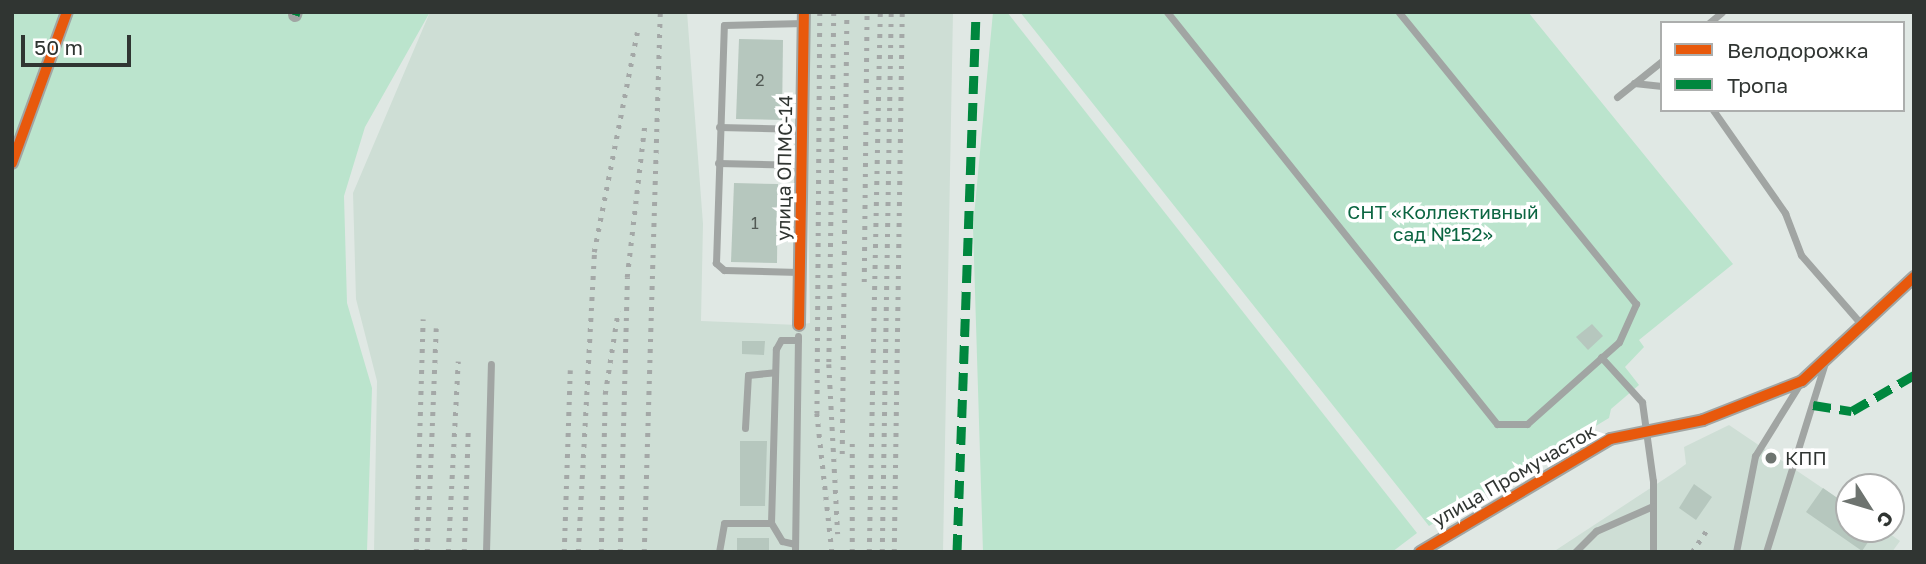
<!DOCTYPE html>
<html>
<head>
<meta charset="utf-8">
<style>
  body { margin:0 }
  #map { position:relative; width:1926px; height:564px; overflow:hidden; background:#e0e8e4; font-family:"Golos Text",sans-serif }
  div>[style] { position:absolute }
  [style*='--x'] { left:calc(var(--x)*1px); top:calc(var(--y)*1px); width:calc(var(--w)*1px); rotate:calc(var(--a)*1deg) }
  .built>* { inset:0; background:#ceded5 }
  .green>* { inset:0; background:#bbe4cd }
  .building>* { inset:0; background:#b6c7be }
  .service>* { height:7px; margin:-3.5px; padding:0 3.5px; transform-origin:3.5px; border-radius:3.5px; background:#a1a5a3 }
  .minor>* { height:14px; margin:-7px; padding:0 7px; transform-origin:7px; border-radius:7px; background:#a1a5a3 }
  .rail>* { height:4.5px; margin-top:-2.25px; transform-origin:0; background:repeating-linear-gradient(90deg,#a4a8a7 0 3.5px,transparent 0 10.5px) }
  .quiet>* { height:9px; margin-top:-4.5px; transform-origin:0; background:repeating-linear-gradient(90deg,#00873e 0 18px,transparent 0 27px) }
  .cycleway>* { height:10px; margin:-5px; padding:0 5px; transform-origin:5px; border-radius:5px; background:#e8590c }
  .dots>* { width:19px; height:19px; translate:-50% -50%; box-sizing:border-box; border:4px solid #fff; border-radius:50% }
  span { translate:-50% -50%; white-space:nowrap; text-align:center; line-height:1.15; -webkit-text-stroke:7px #fff; paint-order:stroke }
  .number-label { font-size:16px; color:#525a55 }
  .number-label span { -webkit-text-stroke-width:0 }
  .street-label { font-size:19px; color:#303532 }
  .park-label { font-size:19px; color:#0b6541 }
  .poi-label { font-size:19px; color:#303532 }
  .left { translate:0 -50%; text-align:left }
  .frame { position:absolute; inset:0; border:14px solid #303532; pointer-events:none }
  .legend { position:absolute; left:1660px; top:21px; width:245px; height:91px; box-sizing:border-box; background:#fff; border:2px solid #acaead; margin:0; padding:9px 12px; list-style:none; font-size:21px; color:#303532 }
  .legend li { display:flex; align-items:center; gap:14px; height:35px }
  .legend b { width:35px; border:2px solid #acaead }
  .north { position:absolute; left:1835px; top:473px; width:70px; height:70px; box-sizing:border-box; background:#fff; border:2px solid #acaead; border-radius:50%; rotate:127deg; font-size:19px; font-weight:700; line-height:28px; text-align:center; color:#303532 }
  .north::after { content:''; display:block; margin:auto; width:24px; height:32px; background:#6e7470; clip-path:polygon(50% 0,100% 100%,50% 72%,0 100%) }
  .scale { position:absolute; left:21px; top:35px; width:110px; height:32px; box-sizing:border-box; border:4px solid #303532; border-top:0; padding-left:9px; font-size:21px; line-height:24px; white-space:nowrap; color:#303532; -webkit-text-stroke:5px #fff; paint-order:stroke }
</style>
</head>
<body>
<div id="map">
  <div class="built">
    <div style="clip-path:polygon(430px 12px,687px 12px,703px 224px,701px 321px,798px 325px,810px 323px,805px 12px,953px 12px,943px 552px,374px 552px,377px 381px,356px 299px,353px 193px)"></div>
    <div style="clip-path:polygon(1729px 425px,1849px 506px,1849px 529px,1883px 529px,1900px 541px,1892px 552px,1553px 552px,1675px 472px,1686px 464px,1684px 447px)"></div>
  </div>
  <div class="green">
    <div style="clip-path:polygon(12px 12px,430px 12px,365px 127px,344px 196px,347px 303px,372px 388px,367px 552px,12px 552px)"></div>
    <div style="clip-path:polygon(993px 12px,1007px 12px,1417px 533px,1392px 552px,983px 552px,973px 227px)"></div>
    <div style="clip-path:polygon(1020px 12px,1528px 12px,1733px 264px,1639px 340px,1644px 347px,1625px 367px,1639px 385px,1611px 409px,1609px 418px,1429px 526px)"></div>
  </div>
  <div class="building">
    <div style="clip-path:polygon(739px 39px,783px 40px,782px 120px,736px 119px)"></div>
    <div style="clip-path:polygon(734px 183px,778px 184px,777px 263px,731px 262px)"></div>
    <div style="clip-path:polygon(1592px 324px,1603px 336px,1588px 350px,1576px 337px)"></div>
    <div style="clip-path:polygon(742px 341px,765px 341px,764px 355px,742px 354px)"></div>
    <div style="clip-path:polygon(740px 441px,767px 441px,765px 506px,740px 506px)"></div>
    <div style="clip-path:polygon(1694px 484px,1712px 497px,1696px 520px,1679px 508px)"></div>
    <div style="clip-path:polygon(1823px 488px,1849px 506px,1849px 529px,1877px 529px,1862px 551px,1806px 512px)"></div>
    <div style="clip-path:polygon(737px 538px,769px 538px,769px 552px,737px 552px)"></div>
  </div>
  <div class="service">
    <div style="--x:1167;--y:12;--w:528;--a:51.31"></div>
    <div style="--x:1497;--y:424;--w:30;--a:0"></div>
    <div style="--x:1527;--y:424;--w:123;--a:-41.7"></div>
    <div style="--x:1619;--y:342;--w:42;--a:-65.9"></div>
    <div style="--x:1636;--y:304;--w:376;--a:-129.1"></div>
    <div style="--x:1709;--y:23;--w:17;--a:-40"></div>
    <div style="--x:1634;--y:83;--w:28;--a:6"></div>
    <div style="--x:1617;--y:97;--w:58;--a:-38.7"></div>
    <div style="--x:1713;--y:110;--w:126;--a:55"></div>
    <div style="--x:1785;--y:213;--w:45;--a:69.1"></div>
    <div style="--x:1801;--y:255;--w:94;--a:48.9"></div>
    <div style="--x:719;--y:127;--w:83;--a:1.4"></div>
    <div style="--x:718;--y:163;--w:83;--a:1.4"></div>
    <div style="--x:799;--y:272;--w:75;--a:-178.5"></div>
    <div style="--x:724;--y:270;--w:11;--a:-139"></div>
    <div style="--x:716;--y:263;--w:238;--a:-88.1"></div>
    <div style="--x:724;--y:25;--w:80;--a:-1.4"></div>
    <div style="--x:1601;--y:357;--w:61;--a:47.7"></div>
    <div style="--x:1642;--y:402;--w:80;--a:82.1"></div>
    <div style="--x:1653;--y:481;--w:71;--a:90"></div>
    <div style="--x:745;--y:428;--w:53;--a:-86.8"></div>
    <div style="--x:748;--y:375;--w:27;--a:-6"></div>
    <div style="--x:795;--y:544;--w:13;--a:-167"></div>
    <div style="--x:782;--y:541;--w:21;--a:-121"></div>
    <div style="--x:771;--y:523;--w:174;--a:-88.4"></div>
    <div style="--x:776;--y:349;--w:10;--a:-61"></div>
    <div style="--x:781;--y:340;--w:17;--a:0"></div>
    <div style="--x:486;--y:552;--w:188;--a:-88.5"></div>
    <div style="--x:719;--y:552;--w:29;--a:-80"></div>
    <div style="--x:724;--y:523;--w:47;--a:0"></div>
    <div style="--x:795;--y:552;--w:216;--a:-89.2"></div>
    <div style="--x:1575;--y:552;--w:30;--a:-45"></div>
    <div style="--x:1596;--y:531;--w:62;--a:-23.7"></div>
    <div style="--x:1736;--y:552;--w:98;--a:-78.8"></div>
    <div style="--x:1755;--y:456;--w:84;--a:-58.2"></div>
    <div style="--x:1766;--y:552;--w:198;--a:-72.7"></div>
  </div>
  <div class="minor">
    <div style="--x:295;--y:15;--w:3;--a:-72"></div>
    <div style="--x:12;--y:163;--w:161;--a:-70"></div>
    <div style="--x:799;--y:325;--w:313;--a:-89.1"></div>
    <div style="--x:1420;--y:552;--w:221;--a:-30.7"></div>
    <div style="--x:1610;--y:439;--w:95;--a:-11.5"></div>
    <div style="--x:1703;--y:420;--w:106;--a:-21.5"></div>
    <div style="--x:1802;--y:381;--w:153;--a:-42.9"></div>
  </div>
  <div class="rail">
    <div style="--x:820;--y:12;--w:401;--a:90.4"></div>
    <div style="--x:817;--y:413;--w:140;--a:83.8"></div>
    <div style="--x:834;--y:12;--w:352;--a:90.8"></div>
    <div style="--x:829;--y:364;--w:170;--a:87"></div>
    <div style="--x:864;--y:282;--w:270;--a:-89.4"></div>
    <div style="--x:842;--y:454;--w:442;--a:-89.4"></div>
    <div style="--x:416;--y:552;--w:233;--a:-88.3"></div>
    <div style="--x:427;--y:552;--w:224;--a:-87.7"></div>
    <div style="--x:448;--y:552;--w:191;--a:-87"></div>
    <div style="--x:464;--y:552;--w:121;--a:-88.1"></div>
    <div style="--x:564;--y:552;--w:182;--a:-88.1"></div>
    <div style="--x:578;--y:552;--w:300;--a:-86.9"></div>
    <div style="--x:594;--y:252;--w:224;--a:-78.9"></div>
    <div style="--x:601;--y:552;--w:158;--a:-88.5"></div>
    <div style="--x:605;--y:394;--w:84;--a:-81.1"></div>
    <div style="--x:620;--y:552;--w:275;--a:-88.5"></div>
    <div style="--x:627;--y:277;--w:156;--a:-83.4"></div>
    <div style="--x:644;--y:552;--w:540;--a:-88.3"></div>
    <div style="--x:852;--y:552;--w:112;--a:-90"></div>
    <div style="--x:869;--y:552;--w:540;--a:-88.83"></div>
    <div style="--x:882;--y:552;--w:540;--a:-89.05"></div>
    <div style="--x:894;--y:552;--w:540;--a:-89.15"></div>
    <div style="--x:1692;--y:552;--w:27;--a:-56"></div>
  </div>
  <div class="quiet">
    <div style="--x:295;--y:15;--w:3;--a:-72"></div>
    <div style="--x:1813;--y:405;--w:39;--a:9"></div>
    <div style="--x:1852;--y:411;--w:72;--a:-30.1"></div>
    <div style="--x:957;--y:552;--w:540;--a:-87.98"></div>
  </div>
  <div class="cycleway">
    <div style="--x:12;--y:163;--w:161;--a:-70"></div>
    <div style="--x:799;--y:325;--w:313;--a:-89.1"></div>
    <div style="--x:1420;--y:552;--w:221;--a:-30.7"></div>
    <div style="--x:1610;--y:439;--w:95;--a:-11.5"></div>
    <div style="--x:1703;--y:420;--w:106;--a:-21.5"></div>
    <div style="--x:1802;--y:381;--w:153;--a:-42.9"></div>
  </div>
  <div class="dots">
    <div style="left:1771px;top:458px;background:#6e7470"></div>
  </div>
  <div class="number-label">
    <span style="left:760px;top:80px">2</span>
    <span style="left:755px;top:223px">1</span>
  </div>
  <div class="street-label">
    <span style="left:784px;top:168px;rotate:-89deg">улица ОПМС-14</span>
    <span style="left:1514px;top:475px;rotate:-30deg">улица Промучасток</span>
  </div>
  <div class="park-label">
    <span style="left:1443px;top:223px">СНТ «Коллективный<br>сад №152»</span>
  </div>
  <div class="poi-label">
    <span class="left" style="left:1785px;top:458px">КПП</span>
  </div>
  <div class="frame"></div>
  <ul class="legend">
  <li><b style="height:9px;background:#e8590c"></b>Велодорожка</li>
  <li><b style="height:9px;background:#00873e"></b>Тропа</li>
  </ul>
  <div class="north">С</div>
  <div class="scale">50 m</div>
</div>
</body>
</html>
